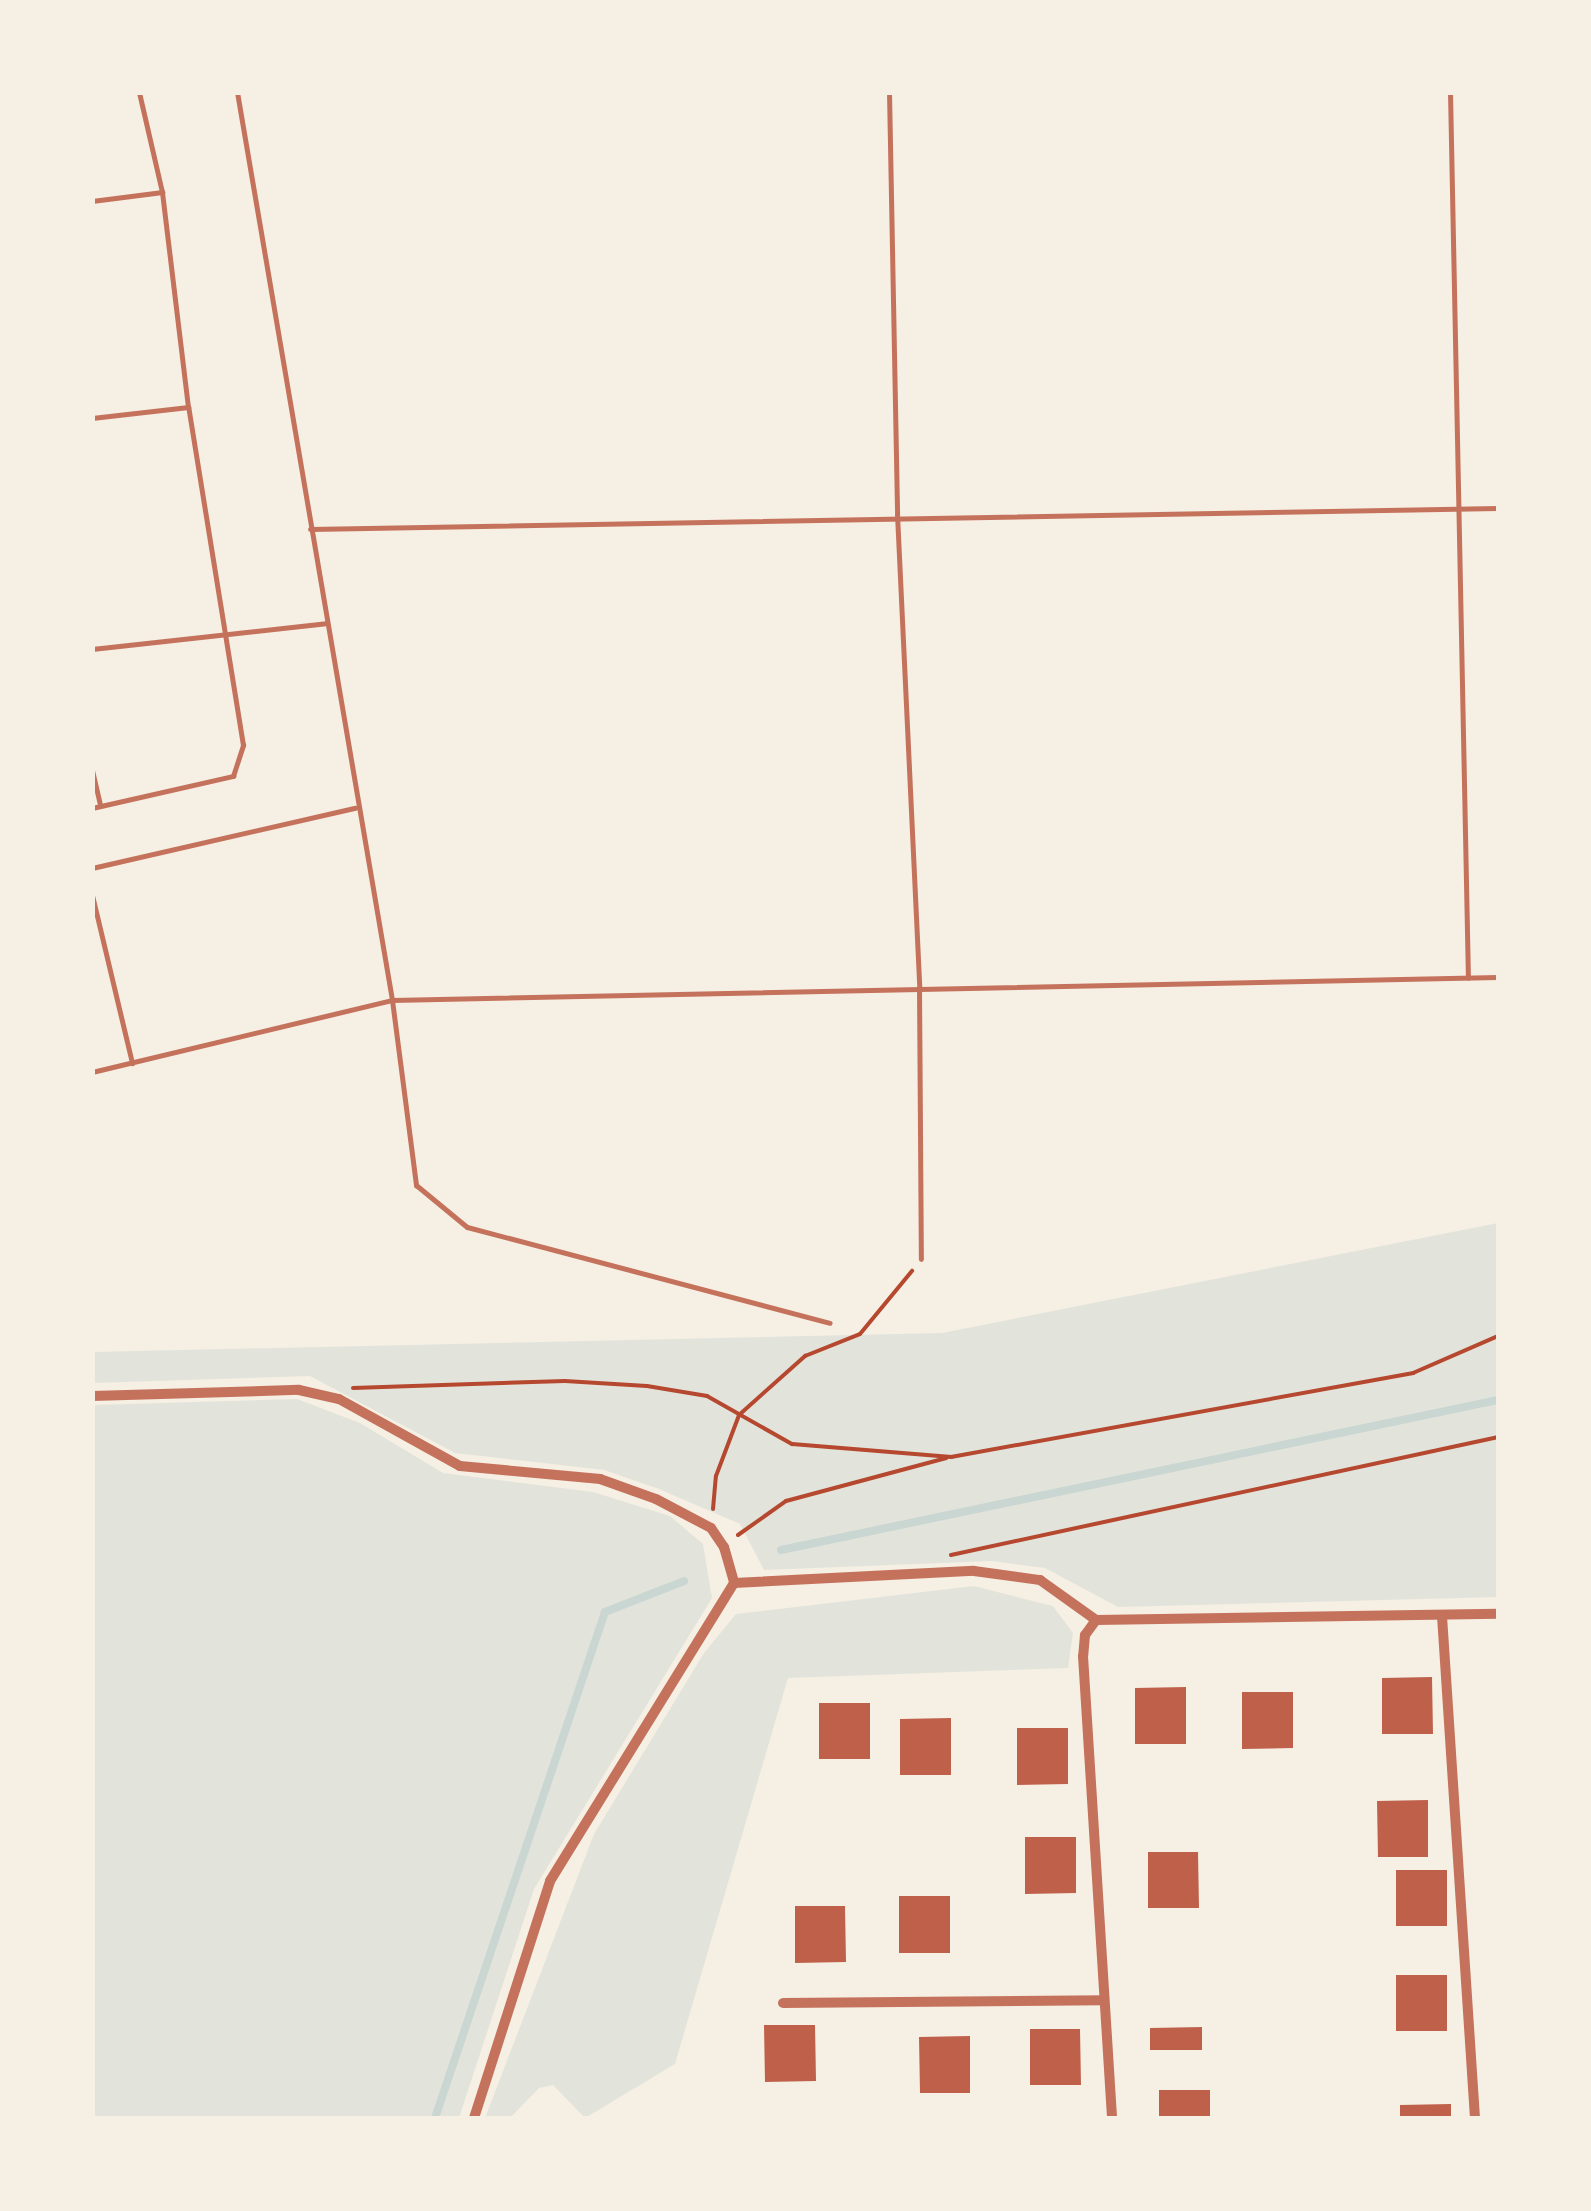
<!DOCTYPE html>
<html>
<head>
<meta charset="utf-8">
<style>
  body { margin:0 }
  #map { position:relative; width:1591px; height:2211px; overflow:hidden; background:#f6efe4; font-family:Helvetica,sans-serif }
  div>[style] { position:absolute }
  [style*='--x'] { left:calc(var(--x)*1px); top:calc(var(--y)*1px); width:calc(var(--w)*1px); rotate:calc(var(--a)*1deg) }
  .green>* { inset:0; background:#e2e4dc }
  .stream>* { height:8px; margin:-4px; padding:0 4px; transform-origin:4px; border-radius:4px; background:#c9d6d2 }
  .building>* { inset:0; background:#bf614a }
  .path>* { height:4px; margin:-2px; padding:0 2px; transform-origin:2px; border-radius:2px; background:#b5482f }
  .service>* { height:5px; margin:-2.5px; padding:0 2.5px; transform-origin:2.5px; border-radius:2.5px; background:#c5725c }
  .minor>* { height:10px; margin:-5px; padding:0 5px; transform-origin:5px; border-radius:5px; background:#c5725c }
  span { translate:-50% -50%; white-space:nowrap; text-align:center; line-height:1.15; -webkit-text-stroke:8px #f6efe4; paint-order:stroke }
  .frame { position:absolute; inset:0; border:95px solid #f6efe4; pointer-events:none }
</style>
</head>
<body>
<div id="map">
  <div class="green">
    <div style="clip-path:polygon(1498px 1223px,1498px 1597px,1118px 1607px,1045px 1568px,992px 1561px,764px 1570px,740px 1524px,659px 1489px,604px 1470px,455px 1453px,310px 1376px,93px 1383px,92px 1352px,942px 1333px)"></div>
    <div style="clip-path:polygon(297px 1399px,360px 1423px,443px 1473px,593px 1492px,670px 1516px,703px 1544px,712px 1598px,534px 1889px,459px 2118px,93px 2118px,93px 1405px)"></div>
    <div style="clip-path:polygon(974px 1586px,1053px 1606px,1073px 1633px,1068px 1668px,788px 1678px,675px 2064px,585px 2118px,553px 2085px,539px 2088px,510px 2118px,485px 2118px,594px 1834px,704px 1653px,736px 1614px)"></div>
  </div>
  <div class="stream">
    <div style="--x:781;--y:1550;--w:733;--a:-11.82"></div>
    <div style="--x:435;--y:2118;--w:534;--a:-71.43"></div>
    <div style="--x:605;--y:1612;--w:85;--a:-21.4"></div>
  </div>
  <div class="building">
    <div style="clip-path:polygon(1432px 1677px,1433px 1734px,1382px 1734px,1382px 1678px)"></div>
    <div style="clip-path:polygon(1186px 1687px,1186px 1744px,1135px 1744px,1135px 1688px)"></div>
    <div style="clip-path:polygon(1242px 1692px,1293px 1692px,1293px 1748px,1242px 1749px)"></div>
    <div style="clip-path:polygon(819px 1703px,870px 1703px,870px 1759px,819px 1759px)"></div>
    <div style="clip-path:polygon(951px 1718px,951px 1775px,900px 1775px,900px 1719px)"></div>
    <div style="clip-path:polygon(1017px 1728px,1068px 1728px,1068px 1784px,1017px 1785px)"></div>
    <div style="clip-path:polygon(1428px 1800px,1428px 1857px,1378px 1857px,1377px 1801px)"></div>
    <div style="clip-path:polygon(1025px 1837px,1076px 1837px,1076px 1893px,1025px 1894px)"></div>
    <div style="clip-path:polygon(1148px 1852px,1198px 1852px,1199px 1908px,1148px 1908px)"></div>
    <div style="clip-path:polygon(1396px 1870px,1447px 1870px,1447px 1926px,1396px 1926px)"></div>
    <div style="clip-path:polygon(899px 1896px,950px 1896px,950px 1953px,899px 1953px)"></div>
    <div style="clip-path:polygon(795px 1906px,845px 1906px,846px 1962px,795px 1963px)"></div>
    <div style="clip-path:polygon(1396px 1975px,1447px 1975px,1447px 2031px,1396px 2031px)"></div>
    <div style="clip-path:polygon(764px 2025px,815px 2025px,816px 2081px,765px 2082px)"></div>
    <div style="clip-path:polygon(1202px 2027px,1202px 2050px,1150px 2050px,1150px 2028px)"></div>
    <div style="clip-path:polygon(1030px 2029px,1080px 2029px,1081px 2085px,1030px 2085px)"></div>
    <div style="clip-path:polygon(970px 2036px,970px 2093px,920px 2093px,919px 2037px)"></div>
    <div style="clip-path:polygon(1159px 2090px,1210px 2090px,1210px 2118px,1159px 2118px)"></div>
    <div style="clip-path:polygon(1451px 2104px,1451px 2118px,1400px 2118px,1400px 2105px)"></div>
  </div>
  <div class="path">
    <div style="--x:353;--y:1388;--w:212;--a:-1.9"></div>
    <div style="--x:565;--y:1381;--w:82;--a:3.5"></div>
    <div style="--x:647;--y:1386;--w:61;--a:9.5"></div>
    <div style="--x:707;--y:1396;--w:98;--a:29.5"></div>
    <div style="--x:792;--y:1444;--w:160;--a:4.7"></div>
    <div style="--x:951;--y:1457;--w:470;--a:-10.3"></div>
    <div style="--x:1413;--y:1373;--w:93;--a:-23.5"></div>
    <div style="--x:713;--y:1509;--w:33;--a:-85"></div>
    <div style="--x:716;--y:1476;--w:65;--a:-69.3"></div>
    <div style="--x:739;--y:1415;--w:89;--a:-41.8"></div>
    <div style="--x:805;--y:1356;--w:59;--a:-21.8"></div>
    <div style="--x:860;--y:1334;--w:82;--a:-50.5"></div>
    <div style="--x:738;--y:1535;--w:59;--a:-35.3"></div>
    <div style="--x:786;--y:1501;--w:166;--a:-15"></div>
    <div style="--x:951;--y:1555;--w:560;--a:-12.17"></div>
  </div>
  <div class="service">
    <div style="--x:237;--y:92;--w:921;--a:80.31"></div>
    <div style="--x:392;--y:1000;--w:1106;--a:-1.19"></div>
    <div style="--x:889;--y:92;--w:422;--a:88.9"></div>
    <div style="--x:897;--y:514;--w:475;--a:87.3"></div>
    <div style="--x:919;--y:988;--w:271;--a:89.6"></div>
    <div style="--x:1450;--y:92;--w:886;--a:88.84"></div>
    <div style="--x:92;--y:201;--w:71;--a:-7.3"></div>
    <div style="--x:92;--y:418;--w:97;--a:-6.5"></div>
    <div style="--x:310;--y:529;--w:1188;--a:-1.01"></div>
    <div style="--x:92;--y:649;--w:235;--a:-6.3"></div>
    <div style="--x:92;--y:770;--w:37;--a:77"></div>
    <div style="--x:92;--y:808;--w:145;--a:-12.8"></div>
    <div style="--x:233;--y:776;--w:33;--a:-72"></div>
    <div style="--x:243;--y:745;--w:342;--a:-99.2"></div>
    <div style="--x:188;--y:407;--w:217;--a:-96.9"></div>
    <div style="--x:162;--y:192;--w:103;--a:-103"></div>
    <div style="--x:92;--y:868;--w:270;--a:-12.9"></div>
    <div style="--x:92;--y:895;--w:173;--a:76.6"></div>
    <div style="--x:92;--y:1072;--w:309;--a:-13.5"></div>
    <div style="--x:392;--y:1000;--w:187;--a:82.6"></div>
    <div style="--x:416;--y:1185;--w:66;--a:39.5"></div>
    <div style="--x:467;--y:1227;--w:375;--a:14.8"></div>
  </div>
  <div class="minor">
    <div style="--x:92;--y:1396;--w:207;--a:-1.7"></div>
    <div style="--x:299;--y:1390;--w:41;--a:12.7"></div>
    <div style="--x:339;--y:1399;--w:138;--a:29"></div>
    <div style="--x:460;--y:1466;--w:141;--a:5.3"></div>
    <div style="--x:600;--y:1479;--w:59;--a:19.7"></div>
    <div style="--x:656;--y:1499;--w:62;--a:27.8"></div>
    <div style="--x:711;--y:1528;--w:23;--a:56"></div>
    <div style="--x:724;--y:1547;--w:37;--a:74"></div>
    <div style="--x:734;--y:1583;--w:240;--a:-2.9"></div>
    <div style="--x:974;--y:1571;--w:67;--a:7.8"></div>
    <div style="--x:1040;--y:1580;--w:69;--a:35.5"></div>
    <div style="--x:1442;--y:1616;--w:503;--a:86.24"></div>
    <div style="--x:1096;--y:1620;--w:19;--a:126"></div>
    <div style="--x:1085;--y:1635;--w:21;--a:95"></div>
    <div style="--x:1083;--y:1656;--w:463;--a:86.4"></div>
    <div style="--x:1096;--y:1620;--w:402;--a:-0.9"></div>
    <div style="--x:783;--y:2003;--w:321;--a:-0.5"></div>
    <div style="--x:474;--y:2118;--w:249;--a:-72.2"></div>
    <div style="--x:550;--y:1881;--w:350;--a:-58.3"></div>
  </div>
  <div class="frame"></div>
</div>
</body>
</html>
